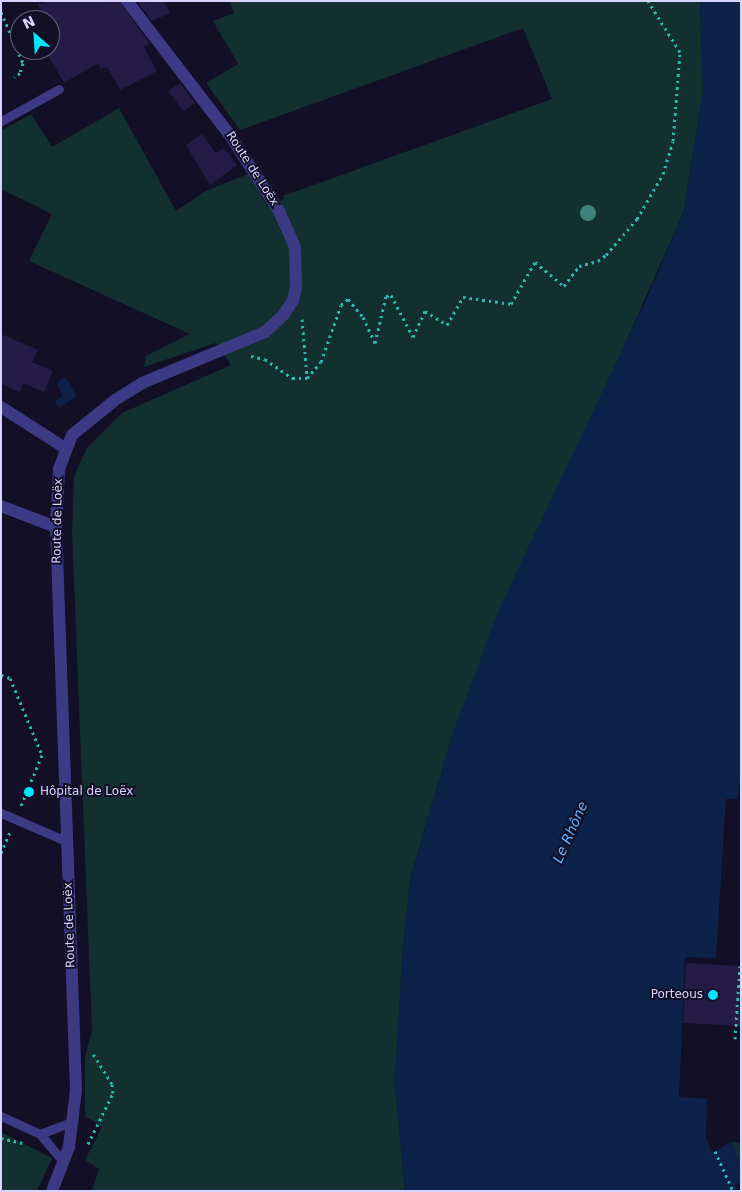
<!DOCTYPE html>
<html>
<head>
<meta charset="utf-8">
<style>
  body { margin:0 }
  #map { position:relative; width:742px; height:1192px; overflow:hidden; background:#130f26; font-family:"DejaVu Sans",sans-serif }
  div>[style] { position:absolute }
  [style*='--x'] { left:calc(var(--x)*1px); top:calc(var(--y)*1px); width:calc(var(--w)*1px); rotate:calc(var(--a)*1deg) }
  .green>* { inset:0; background:#12302f }
  .water>* { inset:0; background:#0c2248 }
  .building>* { inset:0; background:#241b47 }
  .path>* { height:3px; margin-top:-1.5px; transform-origin:0; background:repeating-linear-gradient(90deg,#2fb8b0 0 2.5px,transparent 0 6.5px) }
  .service>* { height:9px; margin:-4.5px; padding:0 4.5px; transform-origin:4.5px; border-radius:4.5px; background:#3d3a85 }
  .minor>* { height:12px; margin:-6px; padding:0 6px; transform-origin:6px; border-radius:6px; background:#3d3a85 }
  .tertiary>* { height:12px; margin:-6px; padding:0 6px; transform-origin:6px; border-radius:6px; background:#3d3a85 }
  .trees>* { width:16px; height:16px; margin:-8px; border-radius:50%; background:#3d827b }
  .dots>* { width:14px; height:14px; translate:-50% -50%; box-sizing:border-box; border:2px solid #130f26; border-radius:50% }
  span { translate:-50% -50%; white-space:nowrap; text-align:center; line-height:1.15; -webkit-text-stroke:4px #130f26; paint-order:stroke }
  .street-label { font-size:12px; color:#d9d4ff }
  .poi-label { font-size:12px; color:#d9d4ff }
  .left { translate:0 -50%; text-align:left }
  .right { translate:-100% -50%; text-align:right }
  .water-label { font-size:14px; color:#62b6ff; font-style:italic }
  .frame { position:absolute; inset:0; border:2px solid #d9d4ff; pointer-events:none }
  .north { position:absolute; left:10px; top:10px; width:50px; height:50px; box-sizing:border-box; background:#130f26; border:1px solid #625e7d; border-radius:50%; rotate:334deg; font-size:14px; font-weight:700; line-height:20px; text-align:center; color:#d9d4ff }
  .north::after { content:''; display:block; margin:auto; width:18px; height:22px; background:#00e5ff; clip-path:polygon(50% 0,100% 100%,50% 72%,0 100%) }
</style>
</head>
<body>
<div id="map">
  <div class="green">
    <div style="clip-path:polygon(229px 1px,700px 1px,703px 91px,684px 211px,454px 730px,410px 879px,402px 961px,395px 1082px,405px 1191px,92px 1191px,99px 1169px,85px 1160px,102px 1127px,85px 1116px,85px 1057px,92px 1030px,72px 532px,74px 476px,87px 448px,122px 413px,231px 365px,216px 343px,144px 367px,146px 356px,190px 334px,29px 261px,52px 214px,1px 189px,1px 131px,31px 114px,52px 147px,119px 108px,176px 211px,206px 191px,248px 174px,268px 207px,284px 199px,283px 196px,552px 99px,523px 28px,240px 130px,206px 83px,238px 64px,213px 21px,234px 13px)"></div>
    <div style="clip-path:polygon(1px 1132px,52px 1158px,37px 1191px,1px 1191px)"></div>
    <div style="clip-path:polygon(732px 1141px,741px 1144px,741px 1168px)"></div>
  </div>
  <div class="water">
    <div style="clip-path:polygon(700px 1px,741px 1px,741px 777px,737px 799px,726px 799px,716px 958px,685px 957px,679px 1097px,707px 1099px,706px 1137px,712px 1153px,732px 1141px,741px 1168px,741px 1182px,735px 1185px,737px 1191px,405px 1191px,395px 1082px,402px 961px,410px 880px,454px 730px,499px 609px,646px 300px,684px 211px,703px 91px)"></div>
    <div style="clip-path:polygon(66px 377px,77px 396px,59px 408px,55px 401px,63px 396px,56px 383px)"></div>
  </div>
  <div class="building">
    <div style="clip-path:polygon(50px 1px,119px 1px,150px 44px,144px 47px,157px 71px,120px 90px,107px 67px,101px 69px,98px 63px,64px 83px,45px 50px,50px 50px,50px 20px,45px 20px,38px 4px)"></div>
    <div style="clip-path:polygon(137px 1px,164px 1px,170px 13px,152px 21px)"></div>
    <div style="clip-path:polygon(180px 83px,195px 103px,183px 111px,168px 91px)"></div>
    <div style="clip-path:polygon(202px 134px,216px 153px,224px 148px,237px 165px,210px 185px,186px 145px)"></div>
    <div style="clip-path:polygon(1px 334px,38px 350px,32px 362px,53px 371px,44px 392px,23px 383px,20px 392px,1px 384px)"></div>
    <div style="clip-path:polygon(686px 963px,741px 966px,741px 1026px,683px 1023px)"></div>
  </div>
  <div class="path">
    <div style="--x:1;--y:12;--w:56;--a:66.7"></div>
    <div style="--x:23;--y:63;--w:10;--a:107"></div>
    <div style="--x:20;--y:73;--w:7;--a:146"></div>
    <div style="--x:302;--y:319;--w:58;--a:85.1"></div>
    <div style="--x:251;--y:356;--w:14;--a:12"></div>
    <div style="--x:265;--y:359;--w:33;--a:35"></div>
    <div style="--x:292;--y:378;--w:15;--a:0"></div>
    <div style="--x:307;--y:378;--w:21;--a:-49"></div>
    <div style="--x:321;--y:362;--w:60;--a:-70.7"></div>
    <div style="--x:341;--y:305;--w:9;--a:-41"></div>
    <div style="--x:348;--y:299;--w:23;--a:50"></div>
    <div style="--x:363;--y:317;--w:29;--a:65"></div>
    <div style="--x:375;--y:343;--w:48;--a:-76.8"></div>
    <div style="--x:386;--y:296;--w:5;--a:-11"></div>
    <div style="--x:391;--y:295;--w:47;--a:62.4"></div>
    <div style="--x:413;--y:337;--w:29;--a:-65"></div>
    <div style="--x:425;--y:311;--w:26;--a:32"></div>
    <div style="--x:447;--y:325;--w:32;--a:-60"></div>
    <div style="--x:463;--y:297;--w:49;--a:8.3"></div>
    <div style="--x:511;--y:304;--w:48;--a:-60.3"></div>
    <div style="--x:535;--y:262;--w:38;--a:40"></div>
    <div style="--x:564;--y:286;--w:25;--a:-53"></div>
    <div style="--x:579;--y:266;--w:20;--a:-15"></div>
    <div style="--x:598;--y:261;--w:10;--a:-37"></div>
    <div style="--x:606;--y:255;--w:48;--a:-49.3"></div>
    <div style="--x:637;--y:219;--w:52;--a:-60"></div>
    <div style="--x:663;--y:174;--w:34;--a:-73"></div>
    <div style="--x:673;--y:141;--w:89;--a:-85.5"></div>
    <div style="--x:680;--y:52;--w:60;--a:-122.1"></div>
    <div style="--x:1;--y:675;--w:9;--a:18"></div>
    <div style="--x:10;--y:678;--w:83;--a:67.4"></div>
    <div style="--x:42;--y:755;--w:55;--a:112.4"></div>
    <div style="--x:1;--y:853;--w:23;--a:-67"></div>
    <div style="--x:735;--y:1039;--w:73;--a:-86.1"></div>
    <div style="--x:1;--y:1138;--w:22;--a:13"></div>
    <div style="--x:88;--y:1144;--w:57;--a:-63.9"></div>
    <div style="--x:113;--y:1093;--w:9;--a:-96"></div>
    <div style="--x:112;--y:1084;--w:38;--a:-122"></div>
    <div style="--x:715;--y:1151;--w:44;--a:65.8"></div>
  </div>
  <div class="service">
    <div style="--x:1;--y:121;--w:66;--a:-28.9"></div>
    <div style="--x:1;--y:813;--w:73;--a:23.4"></div>
    <div style="--x:1;--y:1116;--w:43;--a:24.8"></div>
    <div style="--x:40;--y:1134;--w:35;--a:50"></div>
    <div style="--x:40;--y:1134;--w:36;--a:-21"></div>
  </div>
  <div class="minor">
    <div style="--x:1;--y:407;--w:76;--a:32.6"></div>
    <div style="--x:1;--y:506;--w:59;--a:20.9"></div>
    <div style="--x:56;--y:527;--w:58;--a:-87"></div>
    <div style="--x:59;--y:469;--w:36;--a:-69"></div>
    <div style="--x:72;--y:435;--w:55;--a:-39.1"></div>
    <div style="--x:115;--y:400;--w:32;--a:-32"></div>
    <div style="--x:142;--y:383;--w:133;--a:-22.5"></div>
    <div style="--x:265;--y:332;--w:26;--a:-43"></div>
    <div style="--x:284;--y:314;--w:17;--a:-57"></div>
    <div style="--x:293;--y:300;--w:12;--a:-76"></div>
    <div style="--x:296;--y:288;--w:41;--a:-91.4"></div>
    <div style="--x:295;--y:247;--w:39;--a:-114"></div>
    <div style="--x:279;--y:211;--w:92;--a:-123"></div>
    <div style="--x:229;--y:134;--w:168;--a:-127.5"></div>
  </div>
  <div class="tertiary">
    <div style="--x:52;--y:1191;--w:47;--a:-68.9"></div>
    <div style="--x:69;--y:1147;--w:57;--a:-83"></div>
    <div style="--x:76;--y:1090;--w:563;--a:-92.03"></div>
  </div>
  <div class="trees">
    <div style="left:588px;top:213px"></div>
  </div>
  <div class="dots">
    <div style="left:29px;top:792px;background:#00e5ff"></div>
    <div style="left:713px;top:995px;background:#00e5ff"></div>
  </div>
  <div class="street-label">
    <span style="left:252px;top:169px;rotate:57deg">Route de Loëx</span>
    <span style="left:58px;top:521px;rotate:-89deg">Route de Loëx</span>
    <span style="left:70px;top:925px;rotate:-92deg">Route de Loëx</span>
  </div>
  <div class="poi-label">
    <span class="left" style="left:40px;top:792px">Hôpital de Loëx</span>
    <span class="right" style="left:703px;top:995px">Porteous</span>
  </div>
  <div class="water-label">
    <span style="left:570px;top:832px;rotate:-66deg">Le Rhône</span>
  </div>
  <div class="frame"></div>
  <div class="north">N</div>
</div>
</body>
</html>
